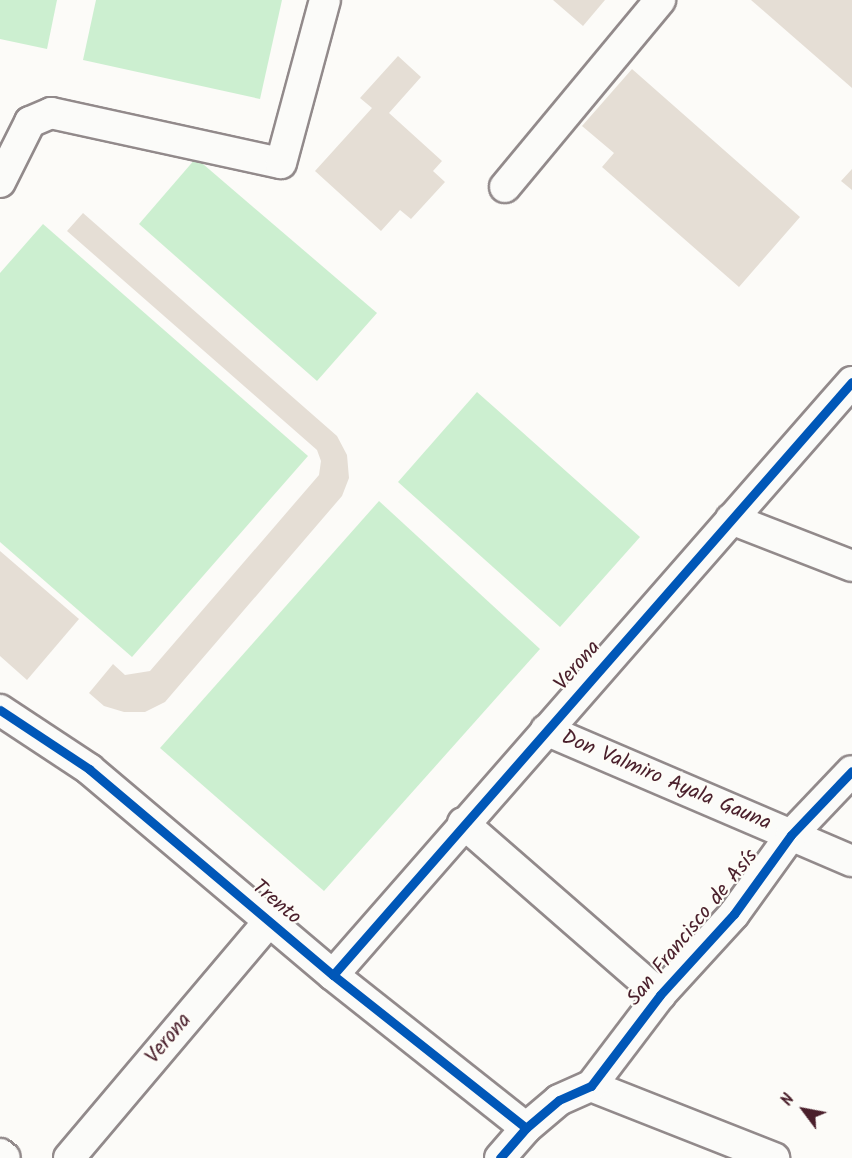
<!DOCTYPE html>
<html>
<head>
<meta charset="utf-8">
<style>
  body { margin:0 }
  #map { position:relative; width:852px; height:1158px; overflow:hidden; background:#fcfbf8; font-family:Kalam,sans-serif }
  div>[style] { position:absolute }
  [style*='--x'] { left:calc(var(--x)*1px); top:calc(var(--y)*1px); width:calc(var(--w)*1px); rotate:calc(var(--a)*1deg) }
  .green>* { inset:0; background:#ccefd0 }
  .building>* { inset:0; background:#e5ded5 }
  .roads { filter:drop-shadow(2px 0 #928a8b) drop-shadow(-2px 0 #928a8b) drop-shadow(0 2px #928a8b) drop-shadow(0 -2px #928a8b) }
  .minor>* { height:30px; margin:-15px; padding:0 15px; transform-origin:15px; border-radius:15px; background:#fbfbf9 }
  .cycleway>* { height:9px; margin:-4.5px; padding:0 4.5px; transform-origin:4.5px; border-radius:4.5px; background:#0057b8 }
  span { translate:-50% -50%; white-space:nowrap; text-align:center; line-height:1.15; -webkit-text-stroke:4.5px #fdfcf7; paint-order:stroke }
  .street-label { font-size:21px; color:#4a1f2b }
  .north { position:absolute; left:774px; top:1080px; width:60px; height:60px; -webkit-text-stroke:4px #fdfcf7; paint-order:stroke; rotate:302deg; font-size:16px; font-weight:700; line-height:24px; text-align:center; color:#4a1f2b }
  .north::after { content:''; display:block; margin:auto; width:21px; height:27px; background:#4a1f2b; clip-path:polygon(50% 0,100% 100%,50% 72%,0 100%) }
</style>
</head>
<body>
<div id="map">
  <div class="green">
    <div style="clip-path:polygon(0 0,57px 0,47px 49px,0 39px)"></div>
    <div style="clip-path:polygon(96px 0,282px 0,260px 99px,83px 60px)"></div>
    <div style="clip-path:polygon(196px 158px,377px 313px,317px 381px,139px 224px)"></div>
    <div style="clip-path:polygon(43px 224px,308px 456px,132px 657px,0 542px,0 273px)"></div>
    <div style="clip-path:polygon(477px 392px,640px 537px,560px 627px,398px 482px)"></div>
    <div style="clip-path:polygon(379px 501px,540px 649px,324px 891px,160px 748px)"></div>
  </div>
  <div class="building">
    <div style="clip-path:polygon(553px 0,605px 0,583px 26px)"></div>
    <div style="clip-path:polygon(751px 0,852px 0,852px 88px)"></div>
    <div style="clip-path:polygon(398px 56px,421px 77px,389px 113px,442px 161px,433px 171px,445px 182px,411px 219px,400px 210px,381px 231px,315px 171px,372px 108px,360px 98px)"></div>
    <div style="clip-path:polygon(632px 69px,800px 217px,739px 287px,602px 167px,614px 153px,582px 126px)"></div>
    <div style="clip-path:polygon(852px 169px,852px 190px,841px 181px)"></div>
    <div style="clip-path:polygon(83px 213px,337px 436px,347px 455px,349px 478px,342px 496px,165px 702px,145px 712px,124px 712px,104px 706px,89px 693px,113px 664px,125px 675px,150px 671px,319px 475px,321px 461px,317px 450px,67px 231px)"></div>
    <div style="clip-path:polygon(0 551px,79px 619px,27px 680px,0 656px)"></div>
  </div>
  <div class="roads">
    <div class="minor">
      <div style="--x:0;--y:182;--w:67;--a:-63.4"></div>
      <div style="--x:30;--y:122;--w:23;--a:-23"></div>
      <div style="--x:51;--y:113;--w:235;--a:12.3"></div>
      <div style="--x:281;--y:163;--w:169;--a:-74.9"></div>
      <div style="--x:505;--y:187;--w:243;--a:-50.3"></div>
      <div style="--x:731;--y:519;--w:130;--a:21.2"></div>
      <div style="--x:0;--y:710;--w:107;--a:33.5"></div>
      <div style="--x:89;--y:769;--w:319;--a:40.2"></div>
      <div style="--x:333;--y:975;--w:246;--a:38.4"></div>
      <div style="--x:546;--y:730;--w:333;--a:23.2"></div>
      <div style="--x:463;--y:823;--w:262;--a:41.1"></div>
      <div style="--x:333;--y:975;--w:788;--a:-48.81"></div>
      <div style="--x:591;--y:1086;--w:197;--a:21.5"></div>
      <div style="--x:0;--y:1154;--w:6;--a:39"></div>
      <div style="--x:69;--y:1158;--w:310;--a:-49.8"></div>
      <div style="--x:500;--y:1158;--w:40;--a:-49"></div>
      <div style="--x:526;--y:1128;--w:43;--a:-40.3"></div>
      <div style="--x:559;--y:1100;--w:35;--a:-24"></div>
      <div style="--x:591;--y:1086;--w:114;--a:-52.8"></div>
      <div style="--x:660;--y:995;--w:110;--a:-47.6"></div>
      <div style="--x:734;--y:914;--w:97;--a:-54.2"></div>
      <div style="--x:791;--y:835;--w:88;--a:-46.4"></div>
    </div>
  </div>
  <div class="cycleway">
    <div style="--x:0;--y:710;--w:107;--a:33.5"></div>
    <div style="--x:89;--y:769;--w:319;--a:40.2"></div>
    <div style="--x:333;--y:975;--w:246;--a:38.4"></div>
    <div style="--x:333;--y:975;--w:788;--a:-48.81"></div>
    <div style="--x:500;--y:1158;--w:40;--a:-49"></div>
    <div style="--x:526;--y:1128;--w:43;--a:-40.3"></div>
    <div style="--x:559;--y:1100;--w:35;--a:-24"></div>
    <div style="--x:591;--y:1086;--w:114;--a:-52.8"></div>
    <div style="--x:660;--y:995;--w:110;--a:-47.6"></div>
    <div style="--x:734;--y:914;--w:97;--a:-54.2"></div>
    <div style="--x:791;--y:835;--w:88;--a:-46.4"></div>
  </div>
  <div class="street-label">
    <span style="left:578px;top:666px;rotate:-49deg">Verona</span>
    <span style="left:666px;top:781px;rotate:23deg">Don Valmiro Ayala Gauna</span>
    <span style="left:276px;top:903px;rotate:40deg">Trento</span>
    <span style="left:693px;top:928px;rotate:-51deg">San Francisco de Asís</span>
    <span style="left:169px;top:1039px;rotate:-50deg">Verona</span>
  </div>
  <div class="north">N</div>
</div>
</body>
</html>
